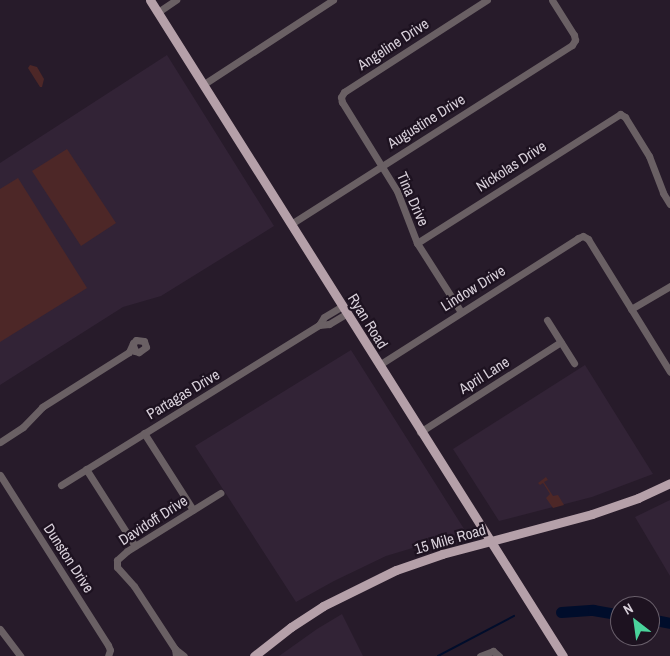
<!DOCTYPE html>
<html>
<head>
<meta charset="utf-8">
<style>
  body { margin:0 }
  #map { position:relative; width:670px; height:656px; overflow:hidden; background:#271b2a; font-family:"Archivo Narrow",sans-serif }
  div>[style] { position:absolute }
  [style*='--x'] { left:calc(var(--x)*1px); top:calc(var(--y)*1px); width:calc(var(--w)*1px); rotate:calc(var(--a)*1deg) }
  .built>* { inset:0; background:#322336 }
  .green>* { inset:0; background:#4d2727 }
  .stream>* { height:2px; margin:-1px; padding:0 1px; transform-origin:1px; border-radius:1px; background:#000d2b }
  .river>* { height:11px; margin:-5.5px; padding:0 5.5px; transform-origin:5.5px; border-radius:5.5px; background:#000d2b }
  .minor>* { height:7px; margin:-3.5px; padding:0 3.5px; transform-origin:3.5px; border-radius:3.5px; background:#6a6064 }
  .major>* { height:9px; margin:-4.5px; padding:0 4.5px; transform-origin:4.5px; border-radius:4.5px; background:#b5a0a9 }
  span { translate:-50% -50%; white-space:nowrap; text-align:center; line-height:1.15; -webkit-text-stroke:4.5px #1d1220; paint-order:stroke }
  .street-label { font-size:15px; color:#d8d0da }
  .north { position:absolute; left:610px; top:596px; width:50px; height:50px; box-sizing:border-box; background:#1d1220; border:1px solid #685e6a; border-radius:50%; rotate:330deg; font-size:14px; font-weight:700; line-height:20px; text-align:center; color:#d8d0da }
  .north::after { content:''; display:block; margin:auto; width:18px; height:22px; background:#4ad49c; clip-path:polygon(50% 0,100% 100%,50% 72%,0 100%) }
</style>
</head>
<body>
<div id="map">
  <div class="built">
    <div style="clip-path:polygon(167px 55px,274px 226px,161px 296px,123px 307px,0 385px,0 163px)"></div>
    <div style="clip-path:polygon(351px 350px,466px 532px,386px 556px,334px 581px,296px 602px,195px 446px)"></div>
    <div style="clip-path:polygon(585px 365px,653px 474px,592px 497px,499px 521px,453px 449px)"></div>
    <div style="clip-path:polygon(670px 500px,670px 576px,635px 517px)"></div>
    <div style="clip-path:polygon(342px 614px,363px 656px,279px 656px,317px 629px)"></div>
  </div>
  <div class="green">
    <div style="clip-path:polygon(30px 65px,37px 67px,44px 79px,42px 87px,40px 87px,28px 68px)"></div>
    <div style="clip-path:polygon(67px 149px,116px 223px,81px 246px,32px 171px)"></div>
    <div style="clip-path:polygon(18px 178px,87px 288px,0 342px,0 189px)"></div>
    <div style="clip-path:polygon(546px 477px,548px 480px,544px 482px,553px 496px,558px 495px,564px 505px,553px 508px,546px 498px,550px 494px,543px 483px,540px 485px,538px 483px)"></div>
  </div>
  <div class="stream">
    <div style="--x:438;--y:656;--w:86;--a:-27.8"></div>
  </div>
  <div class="river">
    <div style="--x:561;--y:612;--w:32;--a:-4"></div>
    <div style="--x:593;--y:610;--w:27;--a:10"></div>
    <div style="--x:650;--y:619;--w:20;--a:11"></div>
  </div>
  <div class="minor">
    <div style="--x:158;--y:12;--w:22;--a:-34"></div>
    <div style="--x:204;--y:84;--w:154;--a:-33.1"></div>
    <div style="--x:291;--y:224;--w:333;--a:-32.5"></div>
    <div style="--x:572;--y:45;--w:6;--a:-59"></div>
    <div style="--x:575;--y:40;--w:5;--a:-101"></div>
    <div style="--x:574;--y:35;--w:41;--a:-122.2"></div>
    <div style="--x:417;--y:243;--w:241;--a:-32.4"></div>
    <div style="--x:620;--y:114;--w:6;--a:31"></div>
    <div style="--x:625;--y:117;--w:46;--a:58.4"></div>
    <div style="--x:649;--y:156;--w:40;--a:69"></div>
    <div style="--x:663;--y:193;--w:13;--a:58"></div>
    <div style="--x:631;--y:309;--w:45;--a:-30.5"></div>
    <div style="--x:461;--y:312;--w:82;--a:-122.5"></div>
    <div style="--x:417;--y:243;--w:56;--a:-111"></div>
    <div style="--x:397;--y:191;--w:105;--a:-121.7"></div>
    <div style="--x:342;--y:102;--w:5;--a:-101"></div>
    <div style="--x:341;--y:97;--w:6;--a:-59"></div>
    <div style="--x:344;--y:92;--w:170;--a:-32.8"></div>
    <div style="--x:547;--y:320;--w:51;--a:57.9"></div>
    <div style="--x:319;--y:325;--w:9;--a:-58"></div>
    <div style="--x:324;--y:317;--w:21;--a:-31"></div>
    <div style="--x:379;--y:365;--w:236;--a:-32.5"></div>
    <div style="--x:578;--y:238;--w:5;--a:-22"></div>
    <div style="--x:583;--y:236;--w:6;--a:31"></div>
    <div style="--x:588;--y:239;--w:156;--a:58.3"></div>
    <div style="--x:420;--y:432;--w:167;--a:-32.6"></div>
    <div style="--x:144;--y:433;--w:91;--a:57.5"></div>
    <div style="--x:0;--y:442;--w:27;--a:-33"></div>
    <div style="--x:23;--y:427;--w:28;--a:-46"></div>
    <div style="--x:42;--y:407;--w:103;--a:-32.3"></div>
    <div style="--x:129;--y:352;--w:10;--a:-66"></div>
    <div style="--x:133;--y:343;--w:4;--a:-45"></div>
    <div style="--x:136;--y:340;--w:8;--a:7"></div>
    <div style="--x:144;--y:341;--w:6;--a:72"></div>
    <div style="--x:146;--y:347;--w:9;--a:144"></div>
    <div style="--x:139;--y:352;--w:4;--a:-166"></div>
    <div style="--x:135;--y:351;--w:6;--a:-108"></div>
    <div style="--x:86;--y:469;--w:91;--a:57.5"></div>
    <div style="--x:0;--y:475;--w:201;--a:57.6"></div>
    <div style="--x:108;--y:645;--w:5;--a:68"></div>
    <div style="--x:110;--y:650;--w:6;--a:108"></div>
    <div style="--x:61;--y:485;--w:304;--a:-31.8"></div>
    <div style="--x:319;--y:325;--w:10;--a:-6"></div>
    <div style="--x:329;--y:324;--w:21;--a:-31"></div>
    <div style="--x:0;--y:629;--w:34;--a:53"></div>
    <div style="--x:175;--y:649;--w:11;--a:38"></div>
    <div style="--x:176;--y:656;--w:7;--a:-98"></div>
    <div style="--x:175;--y:649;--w:75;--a:-123.1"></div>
    <div style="--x:134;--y:586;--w:25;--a:-132"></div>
    <div style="--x:117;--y:567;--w:7;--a:-90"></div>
    <div style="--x:117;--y:560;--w:13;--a:-42"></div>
    <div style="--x:127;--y:551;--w:110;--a:-31.9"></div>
    <div style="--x:480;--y:656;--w:14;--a:-21"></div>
    <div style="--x:493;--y:651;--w:8;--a:40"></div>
  </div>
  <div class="major">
    <div style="--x:150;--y:0;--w:775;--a:57.81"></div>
    <div style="--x:254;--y:656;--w:47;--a:-38.1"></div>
    <div style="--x:291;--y:627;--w:38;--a:-33"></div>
    <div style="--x:323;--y:606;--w:81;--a:-26.3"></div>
    <div style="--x:396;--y:570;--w:49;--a:-19.2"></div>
    <div style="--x:442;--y:554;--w:155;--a:-14.9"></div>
    <div style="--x:592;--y:514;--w:49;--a:-19.2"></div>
    <div style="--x:638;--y:498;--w:35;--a:-25"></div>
  </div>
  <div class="street-label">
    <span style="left:393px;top:44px;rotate:-33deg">Angeline Drive</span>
    <span style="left:426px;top:121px;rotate:-32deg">Augustine Drive</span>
    <span style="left:511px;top:166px;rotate:-33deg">Nickolas Drive</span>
    <span style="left:413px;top:199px;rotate:66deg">Tina Drive</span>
    <span style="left:473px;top:288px;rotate:-32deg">Lindow Drive</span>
    <span style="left:368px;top:321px;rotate:58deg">Ryan Road</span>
    <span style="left:484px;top:375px;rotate:-32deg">April Lane</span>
    <span style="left:183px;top:394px;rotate:-31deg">Partagas Drive</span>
    <span style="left:153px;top:520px;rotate:-33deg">Davidoff Drive</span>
    <span style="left:450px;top:539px;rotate:-16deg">15 Mile Road</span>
    <span style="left:69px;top:558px;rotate:57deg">Dunston Drive</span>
  </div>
  <div class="north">N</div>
</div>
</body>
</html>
